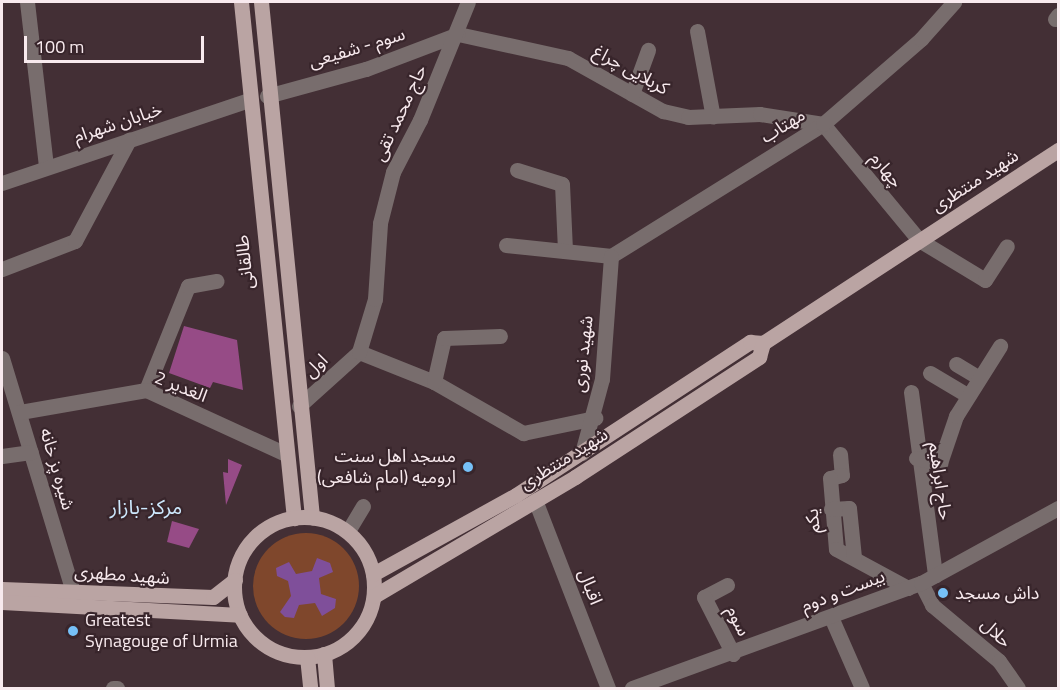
<!DOCTYPE html>
<html>
<head>
<meta charset="utf-8">
<style>
  body { margin:0 }
  #map { position:relative; width:1060px; height:690px; overflow:hidden; background:#432f35; font-family:"Titillium Web","Noto Sans Arabic",sans-serif }
  div>[style] { position:absolute }
  [style*='--x'] { left:calc(var(--x)*1px); top:calc(var(--y)*1px); width:calc(var(--w)*1px); rotate:calc(var(--a)*1deg) }
  .green>* { inset:0; background:#7f472c }
  .round { border-radius:50% }
  .water>* { inset:0; background:#7f4f9a }
  .building>* { inset:0; background:#964b86 }
  .minor>* { height:15px; margin:-7.5px; padding:0 7.5px; transform-origin:7.5px; border-radius:7.5px; background:#786d6d }
  .major>* { height:15px; margin:-7.5px; padding:0 7.5px; transform-origin:7.5px; border-radius:7.5px; background:#baa4a3 }
  .major>.ring { margin:-7.5px; padding:0; box-sizing:content-box; background:none; border:15px solid #baa4a3; border-radius:50% }
  .dots>* { width:16px; height:16px; translate:-50% -50%; box-sizing:border-box; border:3px solid #38252b; border-radius:50% }
  span { translate:-50% -50%; white-space:nowrap; text-align:center; line-height:1.15; -webkit-text-stroke:4.5px #38252b; paint-order:stroke }
  .street-label { font-size:18px; color:#f8eaee }
  .poi-label { font-size:18px; color:#f8eaee }
  .right { translate:-100% -50%; text-align:right }
  .left { translate:0 -50%; text-align:left }
  .neighbourhood-label { font-size:20px; color:#cde8fd }
  .frame { position:absolute; inset:0; border:3px solid #f8eaee; pointer-events:none }
  .scale { position:absolute; left:24px; top:36px; width:180px; height:27px; box-sizing:border-box; border:3px solid #f8eaee; border-top:0; padding-left:8px; font-size:18px; line-height:21px; white-space:nowrap; color:#f8eaee; -webkit-text-stroke:4px #38252b; paint-order:stroke }
</style>
</head>
<body>
<div id="map">
  <div class="green">
    <div class="round" style="left:253px;top:533px;width:106px;height:106px"></div>
  </div>
  <div class="water">
    <div style="clip-path:polygon(317px 558px,330px 563px,333px 572px,319px 578px,321px 594px,336px 599px,335px 608px,322px 616px,315px 603px,299px 605px,294px 618px,285px 617px,280px 612px,291px 596px,288px 581px,277px 576px,276px 568px,289px 562px,296px 574px,312px 571px)"></div>
  </div>
  <div class="building">
    <div style="clip-path:polygon(184px 326px,237px 340px,243px 390px,213px 382px,210px 388px,169px 373px)"></div>
    <div style="clip-path:polygon(228px 459px,242px 465px,226px 505px,223px 472px,228px 473px)"></div>
    <div style="clip-path:polygon(172px 521px,199px 529px,189px 548px,167px 542px)"></div>
  </div>
  <div class="minor">
    <div style="--x:27;--y:2;--w:166;--a:83.4"></div>
    <div style="--x:1055;--y:19;--w:5;--a:-53"></div>
    <div style="--x:697;--y:31;--w:87;--a:79.5"></div>
    <div style="--x:458;--y:34;--w:113;--a:12.3"></div>
    <div style="--x:568;--y:58;--w:109;--a:29.2"></div>
    <div style="--x:663;--y:111;--w:26;--a:13"></div>
    <div style="--x:688;--y:117;--w:72;--a:-2.4"></div>
    <div style="--x:760;--y:114;--w:64;--a:9"></div>
    <div style="--x:823;--y:124;--w:151;--a:50.4"></div>
    <div style="--x:919;--y:240;--w:77;--a:31.2"></div>
    <div style="--x:985;--y:280;--w:40;--a:-57.1"></div>
    <div style="--x:632;--y:94;--w:47;--a:-70"></div>
    <div style="--x:267;--y:96;--w:103;--a:-15.3"></div>
    <div style="--x:366;--y:69;--w:98;--a:-20.8"></div>
    <div style="--x:517;--y:170;--w:47;--a:17.3"></div>
    <div style="--x:562;--y:184;--w:67;--a:87.4"></div>
    <div style="--x:2;--y:183;--w:260;--a:-18.6"></div>
    <div style="--x:506;--y:245;--w:106;--a:6"></div>
    <div style="--x:611;--y:256;--w:250;--a:-31.9"></div>
    <div style="--x:823;--y:124;--w:130;--a:-40.9"></div>
    <div style="--x:921;--y:39;--w:50;--a:-48.3"></div>
    <div style="--x:2;--y:269;--w:78;--a:-21"></div>
    <div style="--x:75;--y:241;--w:115;--a:-61.9"></div>
    <div style="--x:359;--y:352;--w:81;--a:21.8"></div>
    <div style="--x:434;--y:382;--w:103;--a:29.8"></div>
    <div style="--x:523;--y:433;--w:74;--a:-11.8"></div>
    <div style="--x:2;--y:358;--w:244;--a:73.1"></div>
    <div style="--x:956;--y:364;--w:26;--a:31"></div>
    <div style="--x:930;--y:373;--w:43;--a:30.7"></div>
    <div style="--x:434;--y:382;--w:45;--a:-77.2"></div>
    <div style="--x:444;--y:338;--w:56;--a:-2"></div>
    <div style="--x:146;--y:390;--w:112;--a:-68"></div>
    <div style="--x:188;--y:286;--w:29;--a:-10"></div>
    <div style="--x:911;--y:392;--w:185;--a:82.5"></div>
    <div style="--x:299;--y:406;--w:81;--a:-42"></div>
    <div style="--x:359;--y:352;--w:55;--a:-73.2"></div>
    <div style="--x:375;--y:299;--w:76;--a:-86.2"></div>
    <div style="--x:380;--y:223;--w:53;--a:-75.7"></div>
    <div style="--x:393;--y:172;--w:59;--a:-62.6"></div>
    <div style="--x:420;--y:120;--w:127;--a:-67.9"></div>
    <div style="--x:20;--y:412;--w:128;--a:-9.9"></div>
    <div style="--x:146;--y:390;--w:154;--a:24.6"></div>
    <div style="--x:582;--y:453;--w:77;--a:-74.9"></div>
    <div style="--x:602;--y:379;--w:123;--a:-85.8"></div>
    <div style="--x:840;--y:454;--w:21;--a:85"></div>
    <div style="--x:842;--y:475;--w:12;--a:166"></div>
    <div style="--x:830;--y:478;--w:71;--a:85.2"></div>
    <div style="--x:836;--y:549;--w:82;--a:28.4"></div>
    <div style="--x:2;--y:456;--w:29;--a:-8"></div>
    <div style="--x:916;--y:458;--w:25;--a:12"></div>
    <div style="--x:940;--y:463;--w:50;--a:-71.2"></div>
    <div style="--x:956;--y:416;--w:83;--a:-57.8"></div>
    <div style="--x:535;--y:500;--w:202;--a:68.8"></div>
    <div style="--x:831;--y:509;--w:18;--a:-3"></div>
    <div style="--x:849;--y:508;--w:49;--a:84.2"></div>
    <div style="--x:348;--y:531;--w:29;--a:-59"></div>
    <div style="--x:921;--y:583;--w:25;--a:63"></div>
    <div style="--x:932;--y:605;--w:87;--a:39.9"></div>
    <div style="--x:999;--y:661;--w:33;--a:55"></div>
    <div style="--x:727;--y:585;--w:26;--a:152"></div>
    <div style="--x:704;--y:597;--w:64;--a:63"></div>
    <div style="--x:831;--y:617;--w:77;--a:66.4"></div>
    <div style="--x:113;--y:688;--w:4;--a:0"></div>
    <div style="--x:632;--y:688;--w:307;--a:-20"></div>
    <div style="--x:921;--y:583;--w:156;--a:-28.7"></div>
  </div>
  <div class="major">
    <div style="--x:241;--y:2;--w:519;--a:84.14"></div>
    <div style="--x:261;--y:2;--w:518;--a:84.34"></div>
    <div class="ring" style="left:234px;top:517px;width:125px;height:125px"></div>
    <div style="--x:373;--y:574;--w:163;--a:-28.9"></div>
    <div style="--x:516;--y:495;--w:280;--a:-33.2"></div>
    <div style="--x:750;--y:342;--w:13;--a:4"></div>
    <div style="--x:763;--y:343;--w:353;--a:-33.2"></div>
    <div style="--x:2;--y:589;--w:211;--a:2.2"></div>
    <div style="--x:213;--y:597;--w:28;--a:-38"></div>
    <div style="--x:374;--y:596;--w:234;--a:-30.6"></div>
    <div style="--x:575;--y:477;--w:220;--a:-33.1"></div>
    <div style="--x:759;--y:357;--w:15;--a:-74"></div>
    <div style="--x:2;--y:602;--w:238;--a:3.1"></div>
    <div style="--x:324;--y:654;--w:34;--a:85"></div>
    <div style="--x:307;--y:657;--w:31;--a:84"></div>
  </div>
  <div class="dots">
    <div style="left:468px;top:467px;background:#76c0f7"></div>
    <div style="left:943px;top:593px;background:#76c0f7"></div>
    <div style="left:73px;top:631px;background:#76c0f7"></div>
  </div>
  <div class="street-label">
    <span style="left:357px;top:48px;rotate:-17deg">سوم - شفیعی</span>
    <span style="left:631px;top:70px;rotate:29deg">کربلایی چراغ</span>
    <span style="left:400px;top:113px;rotate:-65deg">حاج محمد تقی</span>
    <span style="left:118px;top:123px;rotate:-18deg">خیابان شهرام</span>
    <span style="left:783px;top:126px;rotate:-32deg">مهتاب</span>
    <span style="left:886px;top:170px;rotate:51deg">چهارم</span>
    <span style="left:975px;top:181px;rotate:-33deg">شهید منتظری</span>
    <span style="left:245px;top:262px;rotate:-96deg">طالقانی</span>
    <span style="left:583px;top:354px;rotate:-84deg">شهید نوری</span>
    <span style="left:316px;top:366px;rotate:-44deg">اول</span>
    <span style="left:181px;top:387px;rotate:22deg">2 الغدیر</span>
    <span style="left:564px;top:459px;rotate:-32deg">شهید منتظری</span>
    <span style="left:57px;top:469px;rotate:74deg">شیره پز خانه</span>
    <span style="left:940px;top:481px;rotate:82deg">حاج ابراهیم</span>
    <span style="left:813px;top:521px;rotate:-95deg">یکم</span>
    <span style="left:122px;top:575px;rotate:4deg">شهید مطهری</span>
    <span style="left:590px;top:587px;rotate:69deg">اقبال</span>
    <span style="left:843px;top:591px;rotate:-21deg">بیست و دوم</span>
    <span style="left:738px;top:621px;rotate:64deg">سوم</span>
    <span style="left:996px;top:633px;rotate:43deg">حلال</span>
  </div>
  <div class="poi-label">
    <span class="right" style="left:456px;top:467px">مسجد اهل سنت<br>ارومیه (امام شافعی)</span>
    <span class="left" style="left:955px;top:593px">داش مسجد</span>
    <span class="left" style="left:85px;top:631px">Greatest<br>Synagouge of Urmia</span>
  </div>
  <div class="neighbourhood-label">
    <span style="left:146px;top:506px">مرکز-بازار</span>
  </div>
  <div class="frame"></div>
  <div class="scale">100 m</div>
</div>
</body>
</html>
